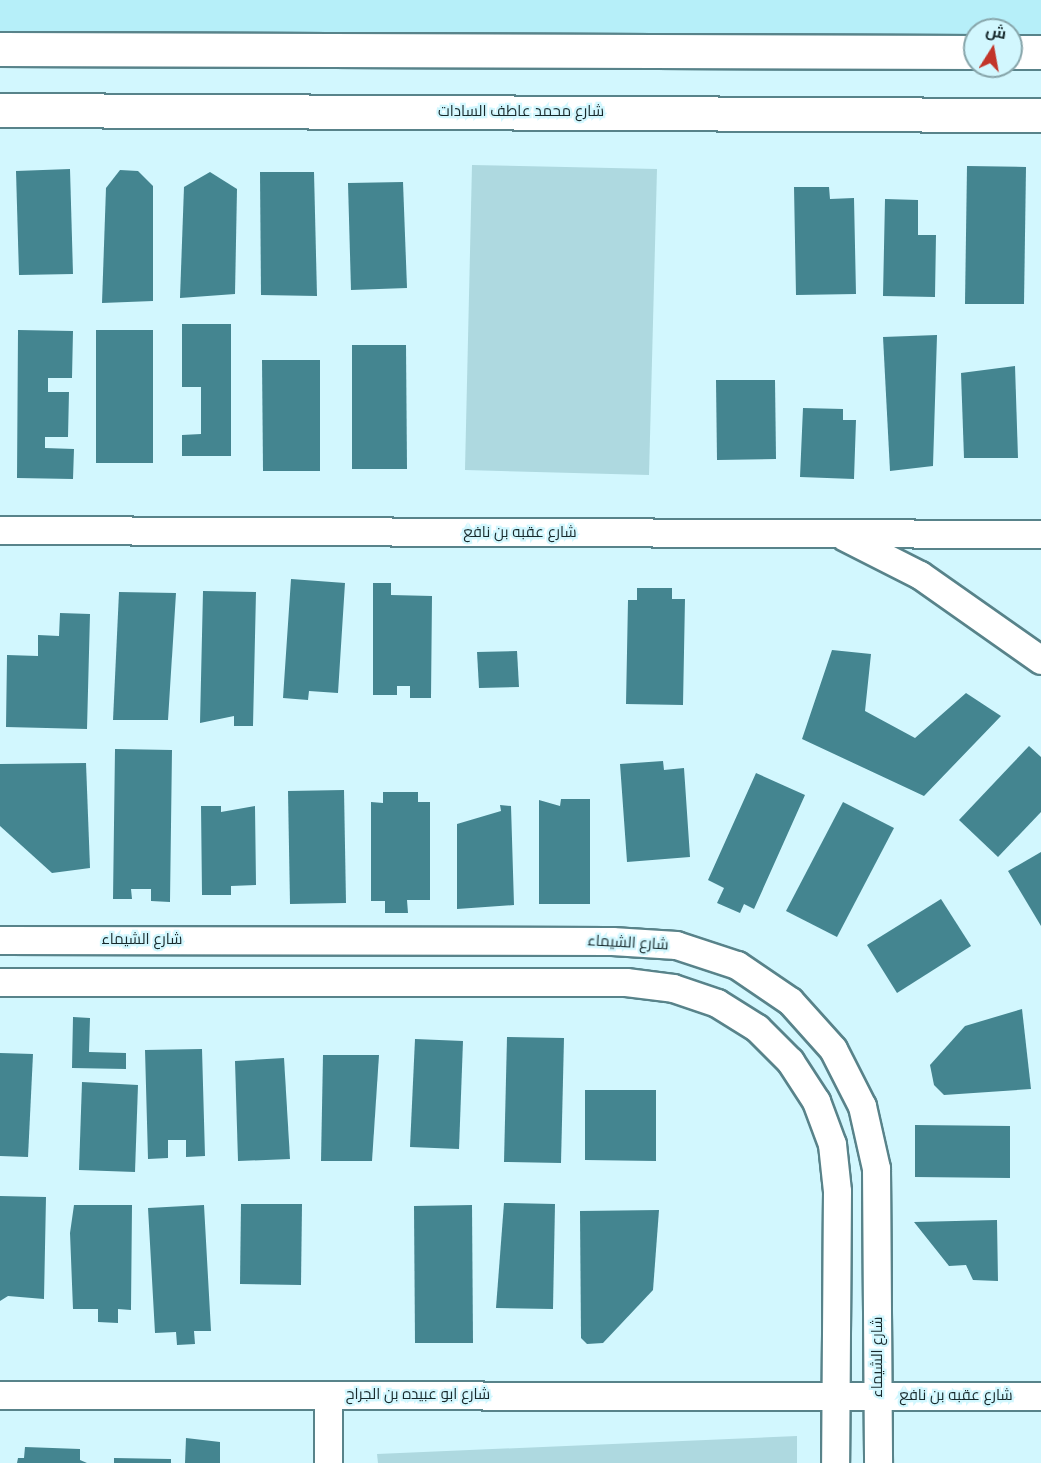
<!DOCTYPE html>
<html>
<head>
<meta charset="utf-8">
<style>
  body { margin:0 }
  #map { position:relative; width:1041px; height:1463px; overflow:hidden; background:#d2f7fe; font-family:Raleway,Cairo,sans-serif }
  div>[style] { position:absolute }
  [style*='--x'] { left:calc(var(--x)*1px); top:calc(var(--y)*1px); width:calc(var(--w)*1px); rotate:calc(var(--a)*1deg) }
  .built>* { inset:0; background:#b6eff9 }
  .green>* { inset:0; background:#aed9e0 }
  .building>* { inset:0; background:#448590 }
  .roads { filter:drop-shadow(2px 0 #58838a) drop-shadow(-2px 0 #58838a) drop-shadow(0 2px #58838a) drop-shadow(0 -2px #58838a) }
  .minor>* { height:27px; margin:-13.5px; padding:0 13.5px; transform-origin:13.5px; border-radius:13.5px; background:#fff }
  .tertiary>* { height:33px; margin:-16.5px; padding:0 16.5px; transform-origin:16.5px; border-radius:16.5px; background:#fff }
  span { translate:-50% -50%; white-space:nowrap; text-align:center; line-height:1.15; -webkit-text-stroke:4.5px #d2f7fe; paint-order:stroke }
  .street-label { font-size:15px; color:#17292c }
  .north { position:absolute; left:963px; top:18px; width:60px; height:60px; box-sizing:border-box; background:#d2f7fe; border:2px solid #87a5aa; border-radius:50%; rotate:11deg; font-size:16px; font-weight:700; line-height:24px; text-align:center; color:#17292c }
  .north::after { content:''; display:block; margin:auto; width:21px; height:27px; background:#c23529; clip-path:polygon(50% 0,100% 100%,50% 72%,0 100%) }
</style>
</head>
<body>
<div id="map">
  <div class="built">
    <div style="clip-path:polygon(0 0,1041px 0,1041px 64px,1011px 64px,1011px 30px,975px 30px,975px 62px,0 33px)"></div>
  </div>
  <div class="green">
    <div style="clip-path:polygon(472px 165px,657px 169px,649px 475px,465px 470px)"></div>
    <div style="clip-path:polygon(797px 1436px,797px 1463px,378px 1463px,377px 1454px)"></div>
  </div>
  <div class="building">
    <div style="clip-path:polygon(967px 166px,1026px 167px,1024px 304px,965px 304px)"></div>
    <div style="clip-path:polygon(70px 169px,73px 274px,19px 275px,16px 171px)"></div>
    <div style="clip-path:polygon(120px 170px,138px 171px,153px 186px,153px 301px,102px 303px,106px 188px)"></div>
    <div style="clip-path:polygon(210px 172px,237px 189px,235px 294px,180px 298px,184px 187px)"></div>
    <div style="clip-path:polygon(260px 172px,314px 172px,317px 296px,261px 295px)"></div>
    <div style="clip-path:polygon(403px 182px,407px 288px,351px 290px,348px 183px)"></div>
    <div style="clip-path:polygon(794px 187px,829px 187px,830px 199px,854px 198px,856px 294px,796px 295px)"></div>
    <div style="clip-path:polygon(885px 199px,918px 200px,918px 235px,936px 235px,935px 297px,883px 296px)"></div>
    <div style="clip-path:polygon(182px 324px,231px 324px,231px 456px,182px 456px,182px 435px,201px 434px,201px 387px,182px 387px)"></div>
    <div style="clip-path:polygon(18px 330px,73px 331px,72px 378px,48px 378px,48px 392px,69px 392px,68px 437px,45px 437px,45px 448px,74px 449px,73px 479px,17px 478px)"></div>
    <div style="clip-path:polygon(96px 330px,153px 330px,153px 463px,96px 463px)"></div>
    <div style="clip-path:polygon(937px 335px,933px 466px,890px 471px,883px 337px)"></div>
    <div style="clip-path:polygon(352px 345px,406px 345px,407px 469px,352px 469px)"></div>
    <div style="clip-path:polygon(262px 360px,320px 360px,320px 471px,263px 471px)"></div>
    <div style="clip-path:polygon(1015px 366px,1018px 458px,964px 458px,961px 373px)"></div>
    <div style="clip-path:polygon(716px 380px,775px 380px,776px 459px,717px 460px)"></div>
    <div style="clip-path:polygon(803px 408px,843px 409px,843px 420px,856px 420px,854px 479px,800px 477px)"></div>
    <div style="clip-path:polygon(291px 579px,345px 583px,338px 693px,309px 691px,308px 700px,283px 698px)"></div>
    <div style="clip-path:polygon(373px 583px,391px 583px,391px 595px,432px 596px,431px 698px,410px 698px,410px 686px,397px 686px,397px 695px,373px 695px)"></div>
    <div style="clip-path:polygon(637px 588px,672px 588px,672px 599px,685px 599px,683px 705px,626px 704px,628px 600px,637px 600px)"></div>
    <div style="clip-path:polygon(203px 591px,256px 592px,253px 726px,234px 726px,234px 716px,200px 723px)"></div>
    <div style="clip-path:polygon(119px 592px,176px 593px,168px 720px,113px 720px)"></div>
    <div style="clip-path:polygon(60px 613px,90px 614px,87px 729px,6px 727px,7px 655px,38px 656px,38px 635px,59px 636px)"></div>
    <div style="clip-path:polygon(832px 650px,871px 654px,865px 711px,915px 738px,966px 693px,1001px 716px,924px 796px,802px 739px)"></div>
    <div style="clip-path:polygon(517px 651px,519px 687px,479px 688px,477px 652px)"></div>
    <div style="clip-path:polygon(1029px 746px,1041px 757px,1041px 812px,998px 857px,959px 820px)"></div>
    <div style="clip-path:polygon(115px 749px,172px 750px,170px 902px,151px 901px,151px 889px,131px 889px,132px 899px,113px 899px)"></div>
    <div style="clip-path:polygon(663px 761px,664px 770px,684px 768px,690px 857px,627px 862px,620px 764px)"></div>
    <div style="clip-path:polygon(86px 763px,90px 868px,52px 873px,0 826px,0 764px)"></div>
    <div style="clip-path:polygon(756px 773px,805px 795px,754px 909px,744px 904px,740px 913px,717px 903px,724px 888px,708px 880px)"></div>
    <div style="clip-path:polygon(344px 790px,346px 903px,290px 904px,288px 791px)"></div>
    <div style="clip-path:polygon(383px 792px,418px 792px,418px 802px,430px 802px,430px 900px,407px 900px,408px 913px,385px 913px,385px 901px,371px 901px,371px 802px,383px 803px)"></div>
    <div style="clip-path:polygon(561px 799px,590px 799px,590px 904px,539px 904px,539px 800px,560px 806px)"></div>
    <div style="clip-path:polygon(843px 802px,894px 828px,837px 937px,786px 911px)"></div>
    <div style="clip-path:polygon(500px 805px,511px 806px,514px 905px,457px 909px,457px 824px,501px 811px)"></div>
    <div style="clip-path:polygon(201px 806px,221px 806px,221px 812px,255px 806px,256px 885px,231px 886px,231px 895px,202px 895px)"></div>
    <div style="clip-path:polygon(1041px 852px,1041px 926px,1008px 871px)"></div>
    <div style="clip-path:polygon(941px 899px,971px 946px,897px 993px,867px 945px)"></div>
    <div style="clip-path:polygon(1022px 1009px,1031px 1089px,944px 1095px,934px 1085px,930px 1065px,965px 1026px)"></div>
    <div style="clip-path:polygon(73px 1017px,90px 1018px,89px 1052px,126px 1053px,126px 1069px,72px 1068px)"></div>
    <div style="clip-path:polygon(507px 1037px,564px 1038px,561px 1163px,504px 1162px)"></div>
    <div style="clip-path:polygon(415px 1039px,463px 1041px,459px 1149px,410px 1147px)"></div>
    <div style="clip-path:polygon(202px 1049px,205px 1156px,186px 1157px,186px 1140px,168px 1140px,168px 1158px,148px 1159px,145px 1050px)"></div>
    <div style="clip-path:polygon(0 1053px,33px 1054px,28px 1157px,0 1156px)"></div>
    <div style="clip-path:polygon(323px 1055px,379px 1055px,372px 1161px,321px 1161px)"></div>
    <div style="clip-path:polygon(284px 1058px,290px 1159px,238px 1161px,235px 1061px)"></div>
    <div style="clip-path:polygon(82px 1082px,138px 1085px,135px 1172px,79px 1170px)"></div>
    <div style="clip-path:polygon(585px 1090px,656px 1090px,656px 1161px,585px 1160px)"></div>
    <div style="clip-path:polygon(915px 1125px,1010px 1126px,1010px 1178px,915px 1177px)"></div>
    <div style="clip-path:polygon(0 1196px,46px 1197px,44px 1299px,8px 1296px,0 1301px)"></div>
    <div style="clip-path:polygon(504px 1203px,555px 1204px,553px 1309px,496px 1308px)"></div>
    <div style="clip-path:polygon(241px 1204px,302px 1204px,301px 1285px,240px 1284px)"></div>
    <div style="clip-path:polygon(74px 1205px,132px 1205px,131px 1310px,118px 1309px,118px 1323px,98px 1322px,98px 1309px,73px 1309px,70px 1233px)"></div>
    <div style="clip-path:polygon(204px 1205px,211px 1331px,194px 1331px,195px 1344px,177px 1345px,176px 1332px,155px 1333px,148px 1208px)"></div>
    <div style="clip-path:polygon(472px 1205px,473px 1343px,415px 1343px,414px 1206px)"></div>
    <div style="clip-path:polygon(659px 1210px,653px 1290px,603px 1343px,587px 1344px,581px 1338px,580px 1211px)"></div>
    <div style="clip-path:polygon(997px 1220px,998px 1281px,973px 1280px,966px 1265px,949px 1266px,914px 1222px)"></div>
    <div style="clip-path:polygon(186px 1438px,220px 1442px,220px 1463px,185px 1463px)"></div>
    <div style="clip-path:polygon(25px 1447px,80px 1449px,80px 1460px,87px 1463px,17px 1463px,18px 1458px,24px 1458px)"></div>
    <div style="clip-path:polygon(114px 1458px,171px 1459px,171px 1463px,114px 1463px)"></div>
  </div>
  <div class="roads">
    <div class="minor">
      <div style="--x:0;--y:530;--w:1041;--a:0.22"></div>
      <div style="--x:845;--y:537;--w:84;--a:26.9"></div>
      <div style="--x:920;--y:575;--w:148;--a:35.1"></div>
      <div style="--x:0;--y:940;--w:612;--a:0.09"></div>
      <div style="--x:612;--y:941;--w:64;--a:3.6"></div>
      <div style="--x:676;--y:945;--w:64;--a:18.2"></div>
      <div style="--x:737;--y:965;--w:64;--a:34.2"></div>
      <div style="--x:790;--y:1001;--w:64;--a:48.1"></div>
      <div style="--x:833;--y:1049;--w:64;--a:63"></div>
      <div style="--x:862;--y:1106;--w:64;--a:77.3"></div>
      <div style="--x:876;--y:1168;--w:295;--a:89.6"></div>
      <div style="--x:0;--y:982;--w:626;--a:0"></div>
      <div style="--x:626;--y:982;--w:47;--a:7.3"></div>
      <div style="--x:673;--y:988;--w:46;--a:18.8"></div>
      <div style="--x:717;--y:1003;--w:47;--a:32"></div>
      <div style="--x:757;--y:1028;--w:47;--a:45"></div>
      <div style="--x:790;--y:1061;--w:48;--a:57"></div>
      <div style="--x:816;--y:1101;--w:46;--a:69.6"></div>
      <div style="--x:832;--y:1144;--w:47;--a:83.9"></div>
      <div style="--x:837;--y:1191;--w:272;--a:90.4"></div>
      <div style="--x:0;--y:1395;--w:1041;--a:0.06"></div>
      <div style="--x:328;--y:1395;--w:68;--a:90"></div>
    </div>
    <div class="tertiary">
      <div style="--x:0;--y:49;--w:975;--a:0.18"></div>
      <div style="--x:1011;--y:52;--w:30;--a:0"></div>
      <div style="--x:0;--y:110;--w:1041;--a:0.28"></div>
    </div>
  </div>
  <div class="street-label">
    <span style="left:521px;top:112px">شارع محمد عاطف السادات</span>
    <span style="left:520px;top:533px">شارع عقبه بن نافع</span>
    <span style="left:142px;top:940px">شارع الشيماء</span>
    <span style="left:628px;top:943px;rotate:3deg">شارع الشيماء</span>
    <span style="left:878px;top:1357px;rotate:-90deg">شارع الشيماء</span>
    <span style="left:418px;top:1395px">شارع ابو عبيده بن الجراح</span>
    <span style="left:956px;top:1396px">شارع عقبه بن نافع</span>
  </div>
  <div class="north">ش</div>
</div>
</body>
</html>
